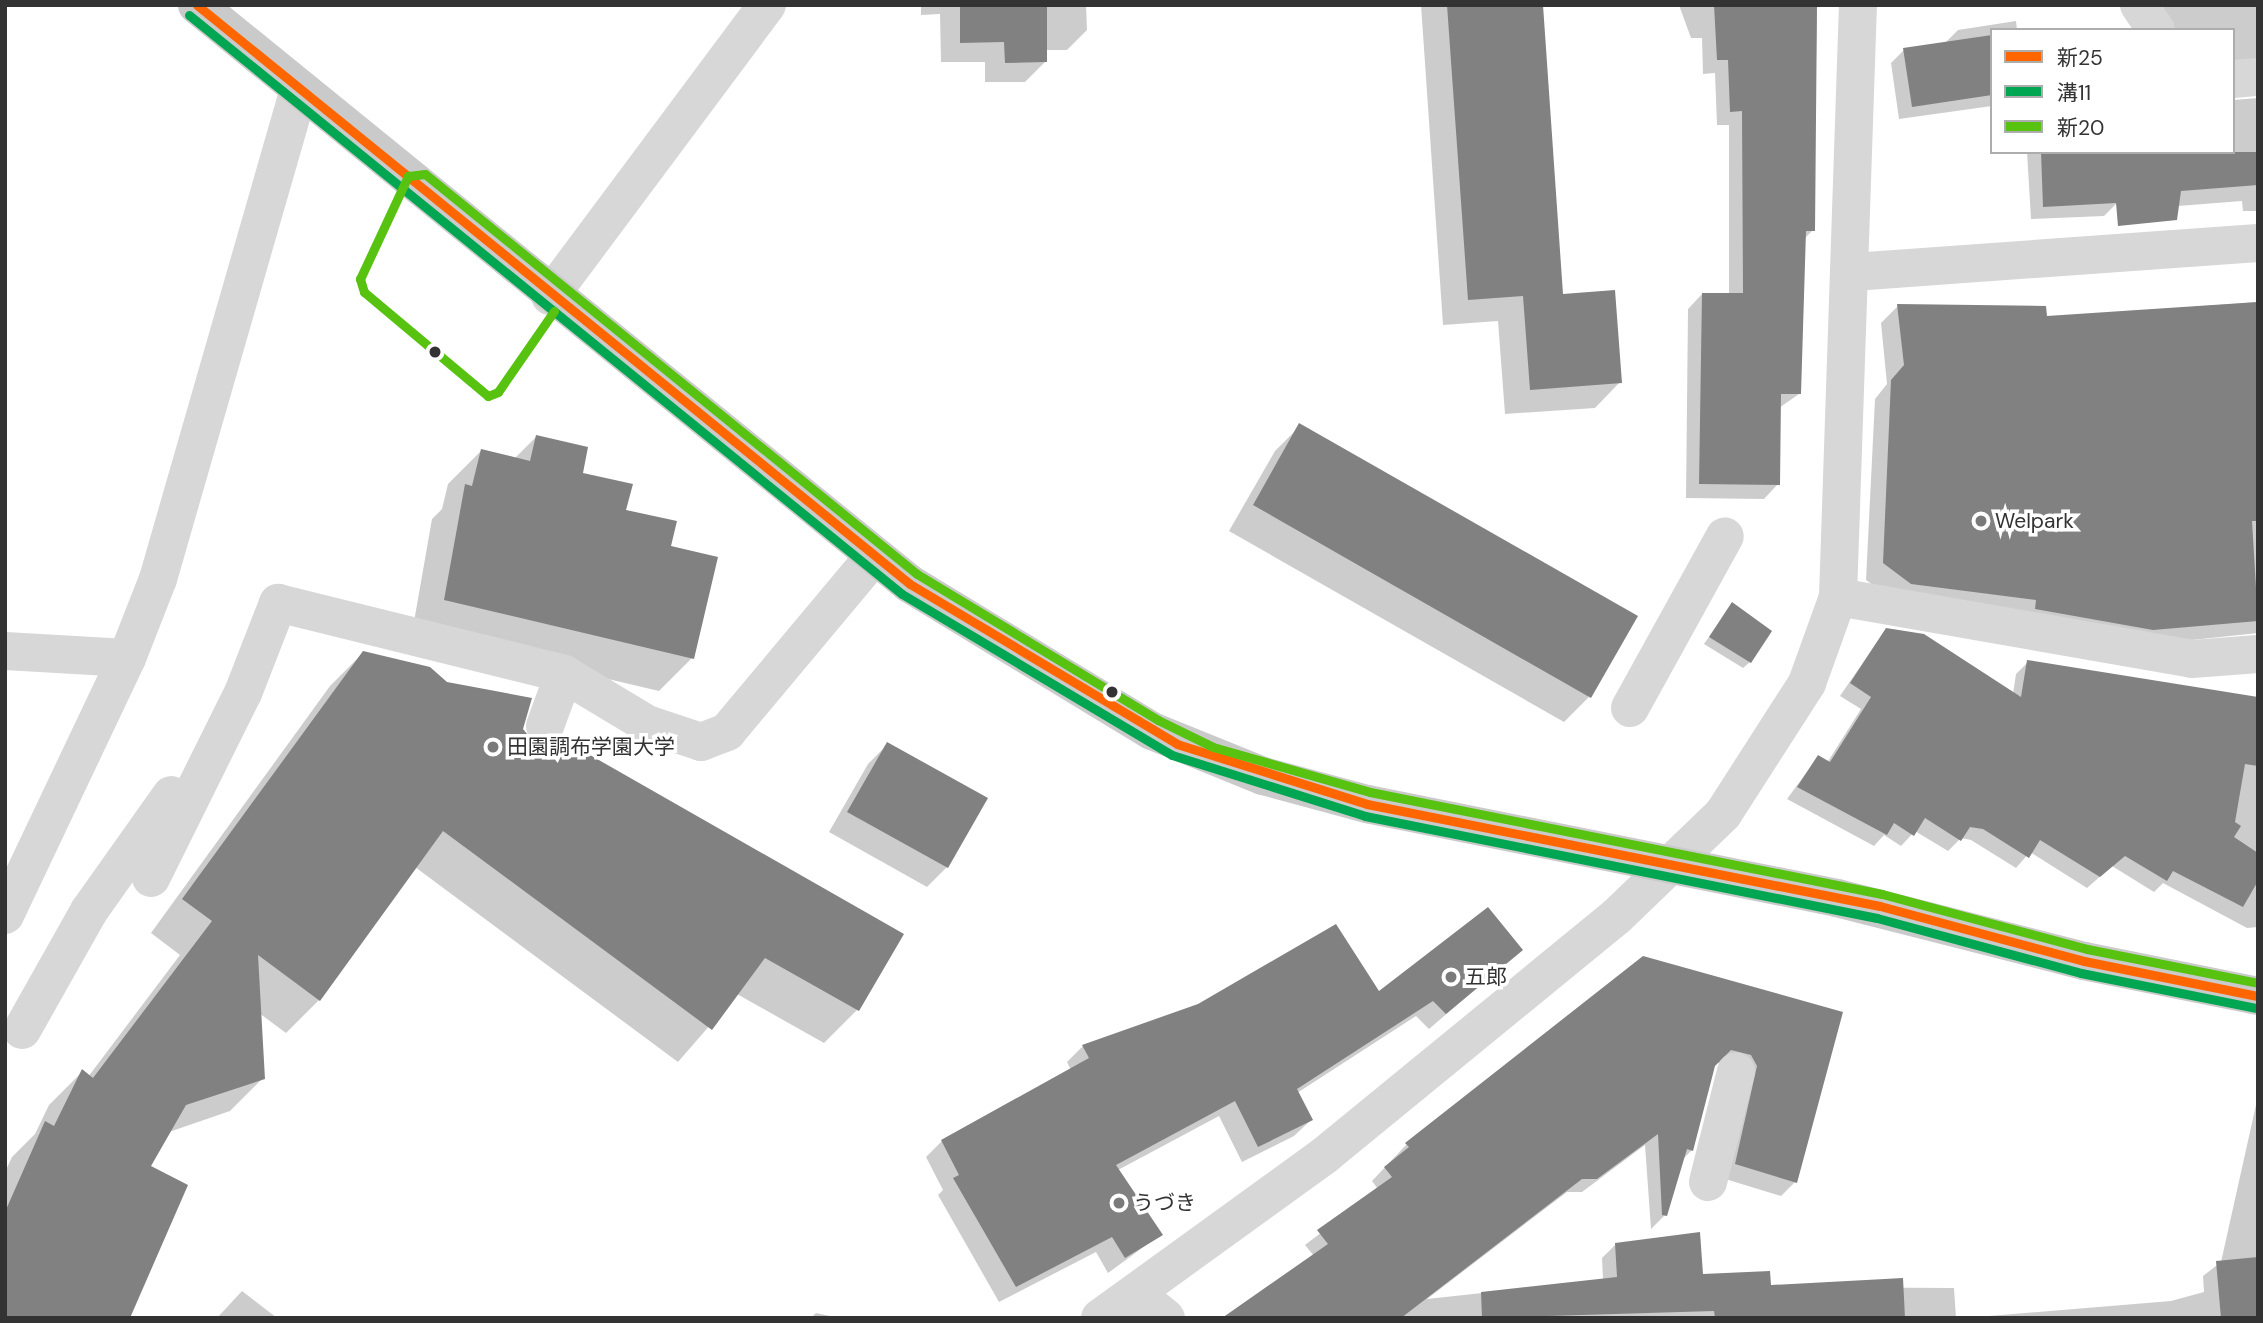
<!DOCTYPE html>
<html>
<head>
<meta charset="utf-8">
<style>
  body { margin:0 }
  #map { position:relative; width:2263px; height:1323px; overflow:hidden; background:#fff; font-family:"DM Sans","Noto Sans JP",sans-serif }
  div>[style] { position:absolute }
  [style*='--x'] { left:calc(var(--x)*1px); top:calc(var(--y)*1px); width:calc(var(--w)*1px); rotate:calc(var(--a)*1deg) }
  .shadow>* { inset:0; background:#0003 }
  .building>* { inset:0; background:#818181 }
  .minor>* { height:38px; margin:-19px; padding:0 19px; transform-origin:19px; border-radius:19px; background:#d7d7d7 }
  .major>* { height:38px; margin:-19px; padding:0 19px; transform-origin:19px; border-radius:19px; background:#cacaca }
  .major-bridge>* { height:38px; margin:-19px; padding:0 19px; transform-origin:19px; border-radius:19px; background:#cacaca }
  .bus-1>* { height:9px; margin:-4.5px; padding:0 4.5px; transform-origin:4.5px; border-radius:4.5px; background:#f60 }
  .bus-2>* { height:9px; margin:-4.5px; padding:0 4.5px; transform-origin:4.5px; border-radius:4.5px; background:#00a651 }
  .bus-3>* { height:9px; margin:-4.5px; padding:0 4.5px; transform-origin:4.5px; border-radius:4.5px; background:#57c20f }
  .dots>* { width:19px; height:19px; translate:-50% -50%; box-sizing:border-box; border:4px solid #fff; border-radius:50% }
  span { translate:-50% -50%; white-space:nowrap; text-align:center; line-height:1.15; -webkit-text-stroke:7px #fff; paint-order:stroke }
  .poi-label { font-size:21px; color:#333 }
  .left { translate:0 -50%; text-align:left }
  .frame { position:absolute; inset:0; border:7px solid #333; pointer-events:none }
  .legend { position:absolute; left:1990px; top:28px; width:245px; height:126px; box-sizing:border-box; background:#fff; border:2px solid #adadad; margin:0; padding:9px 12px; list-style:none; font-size:21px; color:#333 }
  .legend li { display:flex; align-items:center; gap:14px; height:35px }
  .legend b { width:35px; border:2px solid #adadad }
</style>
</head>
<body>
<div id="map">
  <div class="shadow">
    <div style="clip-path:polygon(921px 5px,1086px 5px,1087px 30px,1067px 50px,1045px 50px,1045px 62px,1025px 82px,985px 82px,985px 62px,941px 62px,940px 14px,921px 15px)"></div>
    <div style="clip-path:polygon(1421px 5px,1541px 5px,1561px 296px,1620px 382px,1595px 408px,1505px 414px,1498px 321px,1443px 325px)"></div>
    <div style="clip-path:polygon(1679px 5px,1817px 5px,1813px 230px,1804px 239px,1799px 394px,1779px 408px,1778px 484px,1764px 499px,1686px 498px,1688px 309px,1702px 294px,1729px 295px,1729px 125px,1717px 125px,1715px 73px,1703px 74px,1702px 38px,1691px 38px)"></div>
    <div style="clip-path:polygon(2156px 5px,2258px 5px,2258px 67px,2233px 71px,2233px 30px,2158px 28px)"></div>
    <div style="clip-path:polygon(2016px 21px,2017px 30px,1992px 30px,1992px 106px,1899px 119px,1891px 63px,1904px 50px,1944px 44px,1958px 30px)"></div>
    <div style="clip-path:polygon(2258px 98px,2258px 211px,2243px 211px,2242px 201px,2152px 208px,2233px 152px,2233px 100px)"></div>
    <div style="clip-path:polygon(2027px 152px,2109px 152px,2118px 202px,2104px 216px,2031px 219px)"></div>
    <div style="clip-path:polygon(2258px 302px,2258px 633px,2135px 646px,1894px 600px,1866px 580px,1875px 399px,1887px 384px,1881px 323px,1898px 306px,2045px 318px)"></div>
    <div style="clip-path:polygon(1300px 426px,1589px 697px,1564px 722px,1229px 531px,1275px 451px)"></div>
    <div style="clip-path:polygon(536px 437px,669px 548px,692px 658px,659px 691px,412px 633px,432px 519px,442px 509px,448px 484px,481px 451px,514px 459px)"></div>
    <div style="clip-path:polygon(1732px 604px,1750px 662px,1743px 668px,1704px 644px)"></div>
    <div style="clip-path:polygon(1886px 629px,2013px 694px,2016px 674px,2028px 662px,2258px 699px,2258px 927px,2247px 928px,2163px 883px,2154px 892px,2112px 866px,2087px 888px,2030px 852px,2016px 868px,1971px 840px,1961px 838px,1948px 851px,1915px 831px,1901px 846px,1884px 835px,1874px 846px,1787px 799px,1818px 757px,1827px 763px,1861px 709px,1840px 696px)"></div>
    <div style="clip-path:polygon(363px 653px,446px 684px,522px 729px,536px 748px,901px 935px,857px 1010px,824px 1043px,737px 994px,678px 1062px,415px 867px,319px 1000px,286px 1033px,259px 1013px,263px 1078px,230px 1111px,169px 1132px,5px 1318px,5px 1172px,12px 1157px,35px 1134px,49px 1105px,82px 1072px,88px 1077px,180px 955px,151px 933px,330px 686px)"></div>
    <div style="clip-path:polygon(888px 744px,947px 867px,927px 887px,829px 832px,868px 764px)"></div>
    <div style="clip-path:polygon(1521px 950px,1429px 1029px,1416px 1016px,1297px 1093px,1311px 1120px,1294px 1136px,1242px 1162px,1219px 1116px,1118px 1170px,1160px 1235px,1108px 1273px,1096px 1252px,999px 1302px,938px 1195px,943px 1190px,926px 1157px,942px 1141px,1071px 1070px,1067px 1062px,1083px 1046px,1379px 993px)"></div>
    <div style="clip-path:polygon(1840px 1014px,1795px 1182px,1781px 1196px,1722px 1178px,1728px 1063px,1715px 1063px,1692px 1150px,1682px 1160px,1665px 1215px,1651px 1229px,1645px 1145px,1582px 1192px,1567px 1192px,1427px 1299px,1603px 1280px,1602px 1258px,1616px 1244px,1701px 1276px,1769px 1287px,1954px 1288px,1956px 1318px,1227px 1318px,1314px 1256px,1305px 1245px,1378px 1189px,1372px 1181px,1407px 1144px)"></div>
    <div style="clip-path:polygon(2258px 1096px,2258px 1318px,1965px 1318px,2171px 1301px,2204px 1292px,2203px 1276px,2221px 1262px)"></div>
    <div style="clip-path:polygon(242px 1291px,277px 1318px,217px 1318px)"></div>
    <div style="clip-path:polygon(816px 1313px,839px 1318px,811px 1318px)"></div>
  </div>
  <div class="building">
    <div style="clip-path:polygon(960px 5px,1047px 5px,1047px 62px,1005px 63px,1004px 42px,960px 43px)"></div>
    <div style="clip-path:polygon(1447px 5px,1543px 5px,1563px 294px,1615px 290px,1622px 383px,1530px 390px,1523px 296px,1468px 300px)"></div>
    <div style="clip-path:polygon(1714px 5px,1817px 5px,1815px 231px,1806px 231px,1801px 394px,1781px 394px,1780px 485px,1699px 484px,1702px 293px,1743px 293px,1742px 111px,1730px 112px,1728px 60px,1717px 60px)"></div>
    <div style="clip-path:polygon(1992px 35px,1992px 95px,1912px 107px,1903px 48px)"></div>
    <div style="clip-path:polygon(2041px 152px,2258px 152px,2258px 185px,2181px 191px,2177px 220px,2118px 226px,2116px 203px,2043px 207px)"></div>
    <div style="clip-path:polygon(2258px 302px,2258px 521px,2252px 521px,2258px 621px,2153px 630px,2035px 609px,2036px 600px,1911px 584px,1883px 563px,1891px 380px,1904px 365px,1897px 304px,2046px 306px,2047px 316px)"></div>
    <div style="clip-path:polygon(1299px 423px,1638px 616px,1591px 698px,1253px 505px)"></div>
    <div style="clip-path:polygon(536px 435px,588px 447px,583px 473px,633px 484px,626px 510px,677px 521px,671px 546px,718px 557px,694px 659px,444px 600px,465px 484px,472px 486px,481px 449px,530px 461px)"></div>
    <div style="clip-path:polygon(1732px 602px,1772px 631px,1751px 663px,1709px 637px)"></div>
    <div style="clip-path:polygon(1886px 628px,1924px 634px,2021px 697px,2027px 660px,2258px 697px,2258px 766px,2245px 764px,2235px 822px,2241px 826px,2234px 837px,2258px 853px,2258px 881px,2243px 907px,2173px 871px,2167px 881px,2125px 856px,2100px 877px,2040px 840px,2029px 858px,1983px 829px,1970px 827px,1961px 841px,1925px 818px,1914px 836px,1894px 823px,1887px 835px,1797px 787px,1818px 755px,1830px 762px,1871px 697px,1850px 683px)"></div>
    <div style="clip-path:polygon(363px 651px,430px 667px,447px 682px,532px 698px,523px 729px,537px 746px,562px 739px,904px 934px,859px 1011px,765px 958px,712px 1030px,443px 831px,320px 1001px,258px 955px,265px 1079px,186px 1105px,151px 1166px,188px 1185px,130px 1318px,5px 1318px,5px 1212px,45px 1121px,54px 1126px,82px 1069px,93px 1078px,212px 921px,182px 899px)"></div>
    <div style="clip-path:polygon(887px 742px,988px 798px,948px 868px,847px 812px)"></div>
    <div style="clip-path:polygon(1488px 907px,1523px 950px,1446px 1014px,1433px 1001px,1297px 1089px,1313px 1120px,1258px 1147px,1235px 1101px,1116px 1165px,1163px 1235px,1125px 1258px,1112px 1237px,1016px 1287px,953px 1178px,959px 1175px,941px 1140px,1089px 1058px,1082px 1045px,1198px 1004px,1336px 924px,1379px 991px)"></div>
    <div style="clip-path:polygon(1643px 956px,1843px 1012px,1797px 1183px,1735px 1164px,1757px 1066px,1751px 1055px,1731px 1050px,1715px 1066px,1693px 1151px,1687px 1149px,1667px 1216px,1662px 1215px,1658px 1134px,1597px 1179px,1582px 1179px,1401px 1318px,1222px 1318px,1328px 1244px,1317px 1230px,1392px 1177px,1384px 1167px,1409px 1147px,1405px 1143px)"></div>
    <div style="clip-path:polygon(1700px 1232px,1703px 1274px,1770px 1271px,1771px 1285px,1903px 1278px,1905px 1318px,1715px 1318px,1714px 1311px,1482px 1318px,1481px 1292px,1617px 1277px,1615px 1243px)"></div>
    <div style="clip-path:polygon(2258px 1257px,2258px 1318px,2221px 1318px,2216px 1261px)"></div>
  </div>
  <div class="minor">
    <div style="--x:2139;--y:5;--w:30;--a:56"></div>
    <div style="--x:2233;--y:79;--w:25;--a:-5"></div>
    <div style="--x:1853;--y:272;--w:406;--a:-4.1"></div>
    <div style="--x:550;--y:296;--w:363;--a:-53.3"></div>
    <div style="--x:1838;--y:597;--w:359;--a:9.9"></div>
    <div style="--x:2192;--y:659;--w:66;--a:-4.3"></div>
    <div style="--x:5;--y:651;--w:122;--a:3.3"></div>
    <div style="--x:1630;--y:708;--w:196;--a:-61.1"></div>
    <div style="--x:545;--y:726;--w:55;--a:-69.9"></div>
    <div style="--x:151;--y:878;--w:207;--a:-63.6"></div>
    <div style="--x:243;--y:693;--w:97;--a:-68.7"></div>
    <div style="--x:278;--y:603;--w:295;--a:13.9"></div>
    <div style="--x:564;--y:674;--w:97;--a:31.1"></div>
    <div style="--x:647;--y:724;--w:57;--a:18.4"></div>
    <div style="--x:701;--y:742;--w:28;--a:-21"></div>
    <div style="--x:727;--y:732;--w:229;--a:-50.1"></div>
    <div style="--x:5;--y:915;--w:284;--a:-64.6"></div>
    <div style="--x:127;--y:658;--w:85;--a:-68.6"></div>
    <div style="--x:158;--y:579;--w:506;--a:-73.93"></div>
    <div style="--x:22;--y:1030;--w:137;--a:-60.6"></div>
    <div style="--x:89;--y:911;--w:142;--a:-54.7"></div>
    <div style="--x:1708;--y:1182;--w:114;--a:-75.8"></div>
    <div style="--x:1137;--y:1294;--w:38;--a:40"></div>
    <div style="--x:1100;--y:1318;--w:278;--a:-35.9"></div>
    <div style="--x:1325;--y:1155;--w:377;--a:-39.3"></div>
    <div style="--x:1617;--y:916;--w:147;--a:-43.9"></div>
    <div style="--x:1723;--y:814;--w:156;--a:-57.3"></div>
    <div style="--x:1807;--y:683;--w:91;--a:-70.2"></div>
    <div style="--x:1838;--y:597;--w:592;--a:-88.07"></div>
  </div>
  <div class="major">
    <div style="--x:197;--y:5;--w:918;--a:39.08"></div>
    <div style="--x:910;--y:584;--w:283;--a:31.3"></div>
    <div style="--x:1152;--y:731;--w:120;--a:22.1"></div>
    <div style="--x:1837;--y:898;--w:255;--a:14.3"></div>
    <div style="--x:2084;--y:961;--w:177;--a:11.4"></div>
  </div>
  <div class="major-bridge">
    <div style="--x:1263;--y:776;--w:108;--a:15.1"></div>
    <div style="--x:1367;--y:804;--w:479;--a:11.3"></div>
  </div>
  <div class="bus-1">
    <div style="--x:197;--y:5;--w:918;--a:39.08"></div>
    <div style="--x:910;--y:584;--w:311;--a:30.9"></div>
    <div style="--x:1177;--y:744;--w:199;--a:17.5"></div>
    <div style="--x:1367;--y:804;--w:523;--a:11.25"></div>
    <div style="--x:1880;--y:906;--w:211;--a:15.1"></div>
    <div style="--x:2084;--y:961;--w:177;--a:11.4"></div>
  </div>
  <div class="bus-2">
    <div style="--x:189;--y:15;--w:918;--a:39.08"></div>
    <div style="--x:902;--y:594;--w:314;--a:30.8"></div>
    <div style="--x:1172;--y:755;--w:202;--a:17.5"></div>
    <div style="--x:1365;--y:816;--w:522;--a:11.27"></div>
    <div style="--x:1877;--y:918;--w:211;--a:15.1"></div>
    <div style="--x:2081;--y:973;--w:178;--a:11.3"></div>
  </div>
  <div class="bus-3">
    <div style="--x:554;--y:311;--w:98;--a:124.7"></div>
    <div style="--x:498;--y:392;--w:11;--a:158"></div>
    <div style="--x:488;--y:396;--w:162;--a:-140"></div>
    <div style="--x:364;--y:292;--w:14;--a:-107"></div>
    <div style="--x:360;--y:279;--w:114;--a:-65"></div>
    <div style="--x:408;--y:176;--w:17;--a:-7"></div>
    <div style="--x:425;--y:174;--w:634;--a:39.11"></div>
    <div style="--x:917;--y:574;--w:282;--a:31.2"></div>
    <div style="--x:1158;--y:720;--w:61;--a:26.1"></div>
    <div style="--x:1213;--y:747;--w:163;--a:16"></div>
    <div style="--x:1370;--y:792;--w:522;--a:11.27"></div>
    <div style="--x:1882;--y:894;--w:212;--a:15"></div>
    <div style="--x:2087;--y:949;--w:174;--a:11.2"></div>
  </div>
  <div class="dots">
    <div style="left:435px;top:352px;background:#333"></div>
    <div style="left:1981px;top:521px;background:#7a7a7a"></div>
    <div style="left:1112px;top:692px;background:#333"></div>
    <div style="left:493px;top:747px;background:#7a7a7a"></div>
    <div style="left:1451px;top:977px;background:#7a7a7a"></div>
    <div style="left:1119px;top:1203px;background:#7a7a7a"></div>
  </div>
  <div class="poi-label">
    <span class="left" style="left:1995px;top:521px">Welpark</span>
    <span class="left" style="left:507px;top:747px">田園調布学園大学</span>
    <span class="left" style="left:1465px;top:977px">五郎</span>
    <span class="left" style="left:1133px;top:1203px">うづき</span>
  </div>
  <div class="frame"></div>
  <ul class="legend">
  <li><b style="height:9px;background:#f60"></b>新25</li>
  <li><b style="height:9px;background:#00a651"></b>溝11</li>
  <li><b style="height:9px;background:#57c20f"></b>新20</li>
  </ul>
</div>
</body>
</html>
